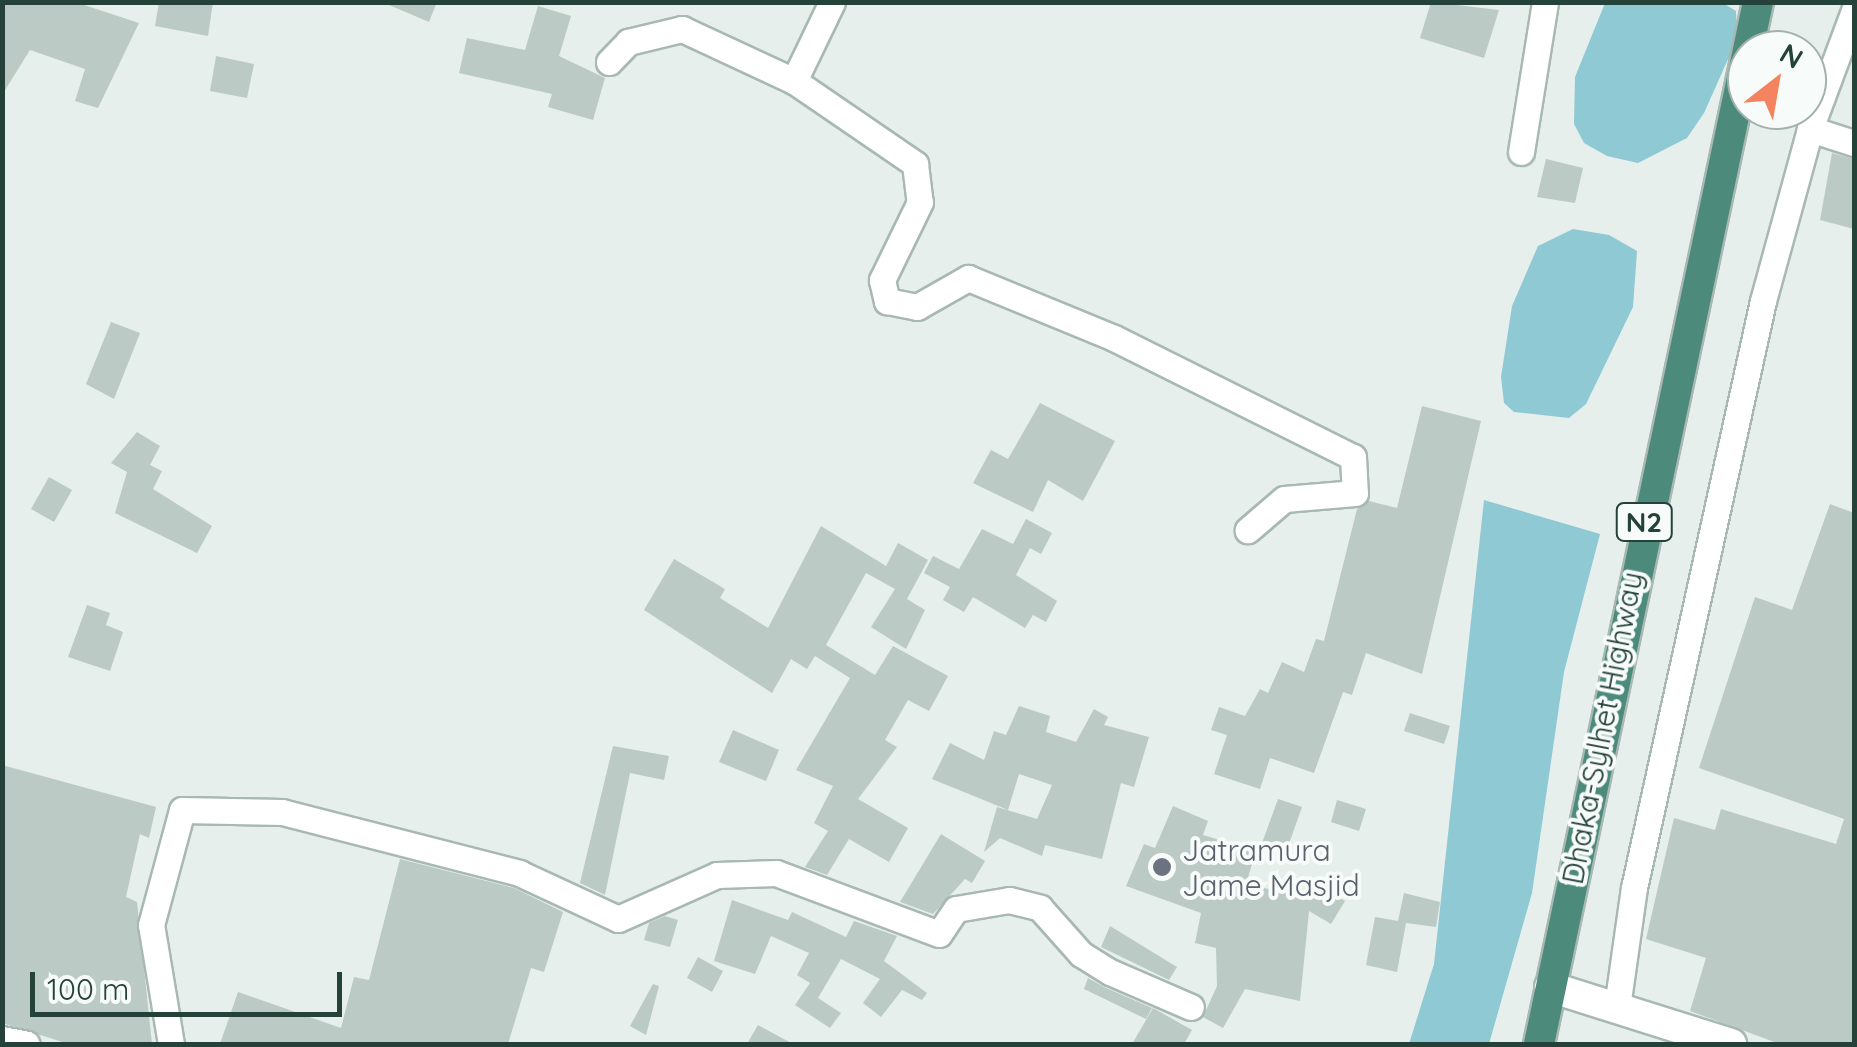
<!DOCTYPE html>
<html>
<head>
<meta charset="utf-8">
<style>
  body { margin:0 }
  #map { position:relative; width:1857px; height:1047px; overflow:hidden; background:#e6efeb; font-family:Quicksand,sans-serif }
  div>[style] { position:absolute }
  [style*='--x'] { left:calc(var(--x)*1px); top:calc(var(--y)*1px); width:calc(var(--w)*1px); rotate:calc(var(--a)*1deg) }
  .water>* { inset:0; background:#8ec9d4 }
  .building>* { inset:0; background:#bbcac4 }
  .roads { filter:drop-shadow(2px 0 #a8b8b2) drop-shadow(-2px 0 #a8b8b2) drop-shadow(0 2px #a8b8b2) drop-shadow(0 -2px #a8b8b2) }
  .minor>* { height:25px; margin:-12.5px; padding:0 12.5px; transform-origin:12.5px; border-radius:12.5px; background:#fff }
  .tertiary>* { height:30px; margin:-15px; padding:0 15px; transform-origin:15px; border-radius:15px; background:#fff }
  .trunk>* { height:30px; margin:-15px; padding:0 15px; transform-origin:15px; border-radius:15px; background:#4c8a7c }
  .dots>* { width:28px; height:28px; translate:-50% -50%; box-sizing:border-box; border:5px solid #f7fbf9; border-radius:50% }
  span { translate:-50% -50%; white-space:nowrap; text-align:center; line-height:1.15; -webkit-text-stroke:8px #f7fbf9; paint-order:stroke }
  .shield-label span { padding:2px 8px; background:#f7fbf9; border:2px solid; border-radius:8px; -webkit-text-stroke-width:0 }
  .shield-label { font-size:28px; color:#24423a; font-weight:700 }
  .street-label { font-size:30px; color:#24423a }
  .worship-label { font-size:30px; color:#5b616d }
  .left { translate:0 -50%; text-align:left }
  .frame { position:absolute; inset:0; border:5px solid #24423a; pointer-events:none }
  .north { position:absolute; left:1727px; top:30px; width:100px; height:100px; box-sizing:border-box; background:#f7fbf9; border:2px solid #a3b1ad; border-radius:50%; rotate:31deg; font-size:28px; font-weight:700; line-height:40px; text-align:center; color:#24423a }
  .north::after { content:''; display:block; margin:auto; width:35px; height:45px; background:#f4845f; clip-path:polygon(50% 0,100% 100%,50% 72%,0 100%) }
  .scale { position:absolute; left:30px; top:972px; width:312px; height:45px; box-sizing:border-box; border:5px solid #24423a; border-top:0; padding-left:12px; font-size:30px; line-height:35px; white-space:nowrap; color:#24423a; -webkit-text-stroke:8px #f7fbf9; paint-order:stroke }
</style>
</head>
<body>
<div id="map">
  <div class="water">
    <div style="clip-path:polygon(1605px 3px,1723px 3px,1736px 11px,1737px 39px,1704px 113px,1687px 138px,1638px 163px,1607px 156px,1584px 143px,1574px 124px,1575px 77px)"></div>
    <div style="clip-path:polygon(1573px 229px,1609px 235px,1637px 251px,1633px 307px,1586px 404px,1569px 418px,1514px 412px,1504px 403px,1501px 377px,1512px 306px,1538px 246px)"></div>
    <div style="clip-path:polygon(1484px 500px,1600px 534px,1564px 672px,1532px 893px,1489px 1044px,1409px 1044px,1434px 964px)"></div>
  </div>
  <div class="building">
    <div style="clip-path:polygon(2px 2px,75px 2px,139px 23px,98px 108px,75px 101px,85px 69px,30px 50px,2px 95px)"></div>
    <div style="clip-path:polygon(159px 2px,213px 2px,208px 36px,155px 26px)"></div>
    <div style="clip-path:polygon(382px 2px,437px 2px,429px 22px)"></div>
    <div style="clip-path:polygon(1431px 2px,1499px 10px,1484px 58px,1420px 38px)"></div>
    <div style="clip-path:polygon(538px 6px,571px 16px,559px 56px,605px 78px,593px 120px,548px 107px,552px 94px,459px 73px,467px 38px,525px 50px)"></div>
    <div style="clip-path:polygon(216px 56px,254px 64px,247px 98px,210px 91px)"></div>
    <div style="clip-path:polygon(1832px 153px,1854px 159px,1854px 229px,1820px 220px)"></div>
    <div style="clip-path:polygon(1546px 159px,1583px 168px,1575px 203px,1537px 197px)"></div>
    <div style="clip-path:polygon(111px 322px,140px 333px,114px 399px,86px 384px)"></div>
    <div style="clip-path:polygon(1040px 403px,1115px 441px,1083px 501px,1048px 480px,1033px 512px,973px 483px,991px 450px,1008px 459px)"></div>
    <div style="clip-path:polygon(1422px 406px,1481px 421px,1422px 674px,1366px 653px,1352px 695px,1343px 692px,1314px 773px,1270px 758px,1260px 789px,1214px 774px,1227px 735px,1211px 730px,1219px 707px,1245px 716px,1260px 689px,1268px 693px,1282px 662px,1304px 672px,1316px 639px,1324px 641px,1357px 509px,1369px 501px,1397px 508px)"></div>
    <div style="clip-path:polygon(137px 432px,160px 446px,150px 465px,162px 471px,153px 489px,212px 526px,197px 553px,115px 513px,127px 472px,111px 463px)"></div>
    <div style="clip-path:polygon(49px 477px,72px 490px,54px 522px,31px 509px)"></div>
    <div style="clip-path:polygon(1830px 504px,1854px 513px,1854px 1044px,1780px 1044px,1690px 1011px,1706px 958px,1646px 939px,1674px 818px,1715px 830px,1721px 809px,1836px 844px,1844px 819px,1699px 768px,1755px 597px,1792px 610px)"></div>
    <div style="clip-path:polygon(1026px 519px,1052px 533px,1041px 554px,1030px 548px,1016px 575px,1057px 601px,1046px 622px,1033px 615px,1025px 628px,973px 597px,964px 612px,943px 600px,950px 587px,924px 573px,933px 556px,959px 569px,982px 529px,1013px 544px)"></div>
    <div style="clip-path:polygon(821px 526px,886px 566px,898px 543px,928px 560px,907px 599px,925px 610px,906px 649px,871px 627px,895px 589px,866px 573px,826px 645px,875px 675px,893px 646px,948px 676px,929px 711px,908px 700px,885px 740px,897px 747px,858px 799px,908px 828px,889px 862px,849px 839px,827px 875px,805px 867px,828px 831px,814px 823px,833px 786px,796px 770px,850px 678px,815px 656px,807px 669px,791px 659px,772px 693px,644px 610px,674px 559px,725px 589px,720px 598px,768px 628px)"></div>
    <div style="clip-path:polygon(87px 605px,110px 613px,106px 625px,123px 632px,110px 671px,68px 657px)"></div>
    <div style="clip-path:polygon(1019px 706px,1050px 716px,1046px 732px,1076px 742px,1094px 709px,1108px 717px,1104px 725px,1149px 737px,1134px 787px,1121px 783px,1102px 859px,1045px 845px,1042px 856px,1000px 838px,984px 852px,997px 807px,1037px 819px,1052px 785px,1019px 774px,1008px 810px,932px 779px,950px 743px,984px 760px,994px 731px,1006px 735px)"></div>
    <div style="clip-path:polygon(1410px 713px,1450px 726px,1444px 744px,1404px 731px)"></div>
    <div style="clip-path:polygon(733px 730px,779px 750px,766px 781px,719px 762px)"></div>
    <div style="clip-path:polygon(613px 746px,669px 756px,664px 780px,630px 773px,605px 895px,580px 883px)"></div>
    <div style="clip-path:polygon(2px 765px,156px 807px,149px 838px,140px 834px,126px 897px,137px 902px,152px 1044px,69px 1044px,2px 1023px)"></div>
    <div style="clip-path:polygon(1278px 799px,1302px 807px,1285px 855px,1261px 846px)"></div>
    <div style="clip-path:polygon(1337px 800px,1366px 809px,1359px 831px,1331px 822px)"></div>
    <div style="clip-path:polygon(1173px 806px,1208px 821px,1203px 835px,1256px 851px,1246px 884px,1310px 898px,1318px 885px,1345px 901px,1331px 924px,1309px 911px,1300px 1001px,1245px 989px,1223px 1028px,1203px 1017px,1217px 986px,1216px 948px,1195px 943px,1201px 913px,1126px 886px,1144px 844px,1155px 848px)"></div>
    <div style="clip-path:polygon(941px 834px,985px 861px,972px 883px,965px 879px,933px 914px,900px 902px)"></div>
    <div style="clip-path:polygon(400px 859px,514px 888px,563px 912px,544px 972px,531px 968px,508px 1044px,220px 1044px,238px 992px,341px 1028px,354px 977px,369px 980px)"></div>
    <div style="clip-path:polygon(1404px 893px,1440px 902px,1436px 927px,1406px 923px,1397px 972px,1366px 965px,1375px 917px,1398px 921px)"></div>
    <div style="clip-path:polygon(732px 900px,788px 920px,792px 912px,846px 937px,854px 921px,897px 936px,884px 961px,927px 993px,922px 1000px,902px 990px,881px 1017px,863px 1003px,880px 979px,841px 959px,818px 998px,841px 1013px,830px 1028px,795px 1005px,810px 983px,797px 975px,809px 953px,771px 936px,755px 974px,714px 961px)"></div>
    <div style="clip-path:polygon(665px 916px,678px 920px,670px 947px,644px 940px,649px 923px)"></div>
    <div style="clip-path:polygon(1110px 926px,1177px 967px,1169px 980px,1101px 947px)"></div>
    <div style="clip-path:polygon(698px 957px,723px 971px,712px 992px,687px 978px)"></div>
    <div style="clip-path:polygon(1088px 978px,1104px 987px,1152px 1008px,1146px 1019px,1084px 989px)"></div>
    <div style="clip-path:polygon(653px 984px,659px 986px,646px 1035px,630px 1026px)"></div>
    <div style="clip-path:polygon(1153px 1008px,1192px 1030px,1184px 1044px,1132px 1044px)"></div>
    <div style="clip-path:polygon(758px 1025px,793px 1044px,747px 1044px)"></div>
  </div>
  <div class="roads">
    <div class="minor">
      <div style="--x:832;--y:2;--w:88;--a:115.7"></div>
      <div style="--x:794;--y:81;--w:147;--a:34.4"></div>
      <div style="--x:915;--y:164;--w:38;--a:83"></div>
      <div style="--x:920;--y:202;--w:87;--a:116"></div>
      <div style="--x:882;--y:280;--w:22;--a:77"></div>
      <div style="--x:887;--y:301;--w:31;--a:11"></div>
      <div style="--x:917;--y:307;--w:59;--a:-29.6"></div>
      <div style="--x:968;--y:278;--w:158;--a:22.3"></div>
      <div style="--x:1114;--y:338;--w:267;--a:26.5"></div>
      <div style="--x:1353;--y:457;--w:36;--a:87"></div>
      <div style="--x:1355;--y:493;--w:71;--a:175.2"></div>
      <div style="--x:1284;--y:499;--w:48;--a:139.3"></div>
      <div style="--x:609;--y:62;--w:28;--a:-46"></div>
      <div style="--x:628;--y:42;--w:56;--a:-13.5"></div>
      <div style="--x:682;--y:29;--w:123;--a:24.9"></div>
      <div style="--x:1810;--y:129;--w:46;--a:17.7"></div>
      <div style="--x:1521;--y:152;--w:152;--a:-80.9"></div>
      <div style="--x:1617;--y:1007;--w:120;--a:-81.9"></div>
      <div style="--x:1634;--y:888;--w:601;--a:-77.61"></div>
      <div style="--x:1763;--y:301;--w:178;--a:-74.7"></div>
      <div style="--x:1810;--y:129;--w:126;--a:-69.6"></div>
      <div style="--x:2;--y:1039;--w:25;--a:11"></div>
      <div style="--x:171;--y:1044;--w:121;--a:-99.5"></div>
      <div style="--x:151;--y:925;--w:119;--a:-74.9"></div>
      <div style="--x:182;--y:810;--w:100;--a:1.1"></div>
      <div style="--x:282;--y:812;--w:245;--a:14.4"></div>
      <div style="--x:519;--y:873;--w:109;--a:24.9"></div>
      <div style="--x:618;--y:919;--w:108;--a:-24"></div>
      <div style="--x:717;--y:875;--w:59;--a:-1.9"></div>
      <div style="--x:776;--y:873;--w:174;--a:20.5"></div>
      <div style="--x:939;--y:934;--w:30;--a:-56"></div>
      <div style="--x:956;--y:909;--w:54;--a:-9.6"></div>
      <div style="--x:1009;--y:900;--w:32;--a:14"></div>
      <div style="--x:1040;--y:908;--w:62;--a:48.3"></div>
      <div style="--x:1081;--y:954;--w:34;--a:32"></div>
      <div style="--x:1110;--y:972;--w:88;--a:23.4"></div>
    </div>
    <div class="tertiary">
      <div style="--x:1550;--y:987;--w:190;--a:17.5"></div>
    </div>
    <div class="trunk">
      <div style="--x:1539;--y:1044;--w:1065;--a:-78.13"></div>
    </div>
  </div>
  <div class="dots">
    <div style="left:1162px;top:867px;background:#6b7280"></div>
  </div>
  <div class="shield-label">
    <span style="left:1644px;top:522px">N2</span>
  </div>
  <div class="street-label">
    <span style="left:1602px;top:728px;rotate:-79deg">Dhaka-Sylhet Highway</span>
  </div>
  <div class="worship-label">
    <span class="left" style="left:1182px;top:867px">Jatramura<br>Jame Masjid</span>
  </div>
  <div class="frame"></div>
  <div class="north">N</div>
  <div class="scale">100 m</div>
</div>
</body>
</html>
